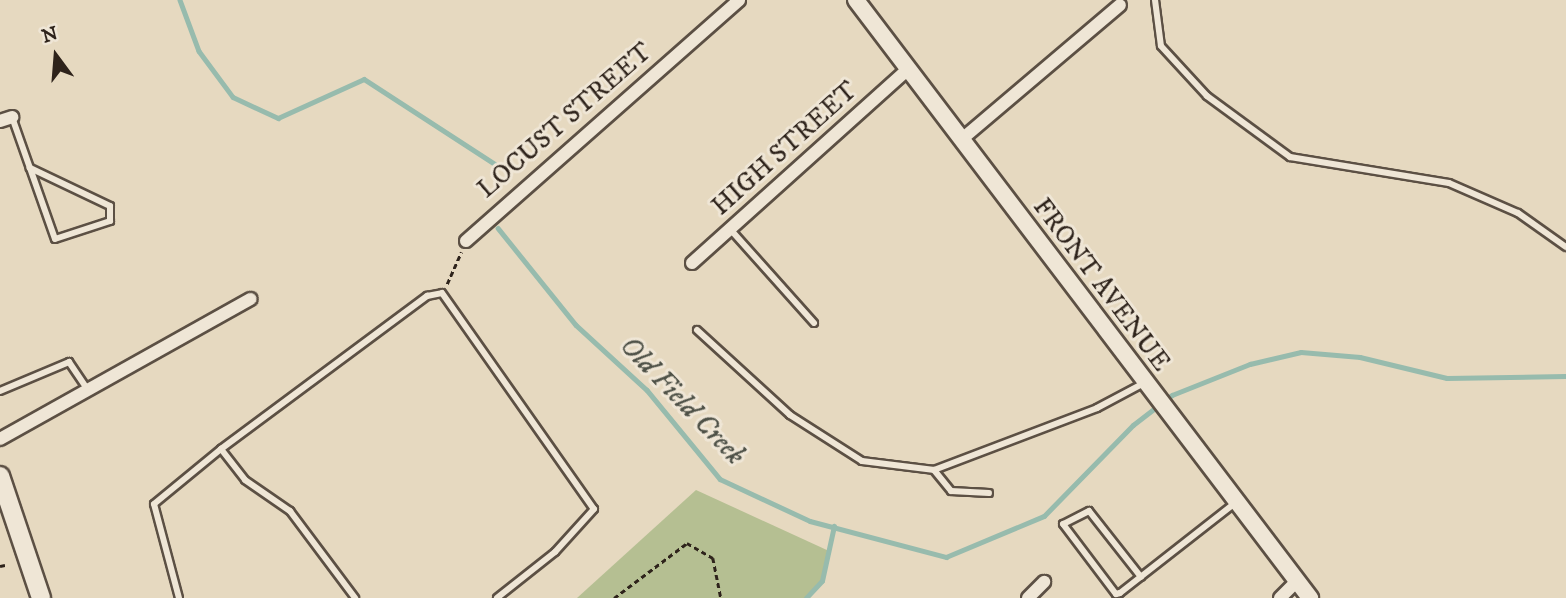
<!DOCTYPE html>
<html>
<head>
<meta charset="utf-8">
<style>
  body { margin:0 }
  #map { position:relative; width:1566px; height:598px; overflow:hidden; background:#e6d9c0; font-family:"IM FELL DW Pica",serif }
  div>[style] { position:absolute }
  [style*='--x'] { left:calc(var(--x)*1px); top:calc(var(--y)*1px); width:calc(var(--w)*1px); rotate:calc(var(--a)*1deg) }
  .green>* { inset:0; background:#b5bf92 }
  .stream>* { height:4.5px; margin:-2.25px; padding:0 2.25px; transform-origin:2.25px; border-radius:2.25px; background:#97bbad }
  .path>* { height:2.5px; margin-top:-1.25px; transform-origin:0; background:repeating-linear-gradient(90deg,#2e231b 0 5px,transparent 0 8.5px) }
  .roads { filter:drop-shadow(2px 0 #5c5044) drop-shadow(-2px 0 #5c5044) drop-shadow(0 2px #5c5044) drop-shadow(0 -2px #5c5044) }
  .service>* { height:6px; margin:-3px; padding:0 3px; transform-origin:3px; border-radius:3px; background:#efe6d6 }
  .minor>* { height:12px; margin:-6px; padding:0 6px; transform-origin:6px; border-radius:6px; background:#efe6d6 }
  .tertiary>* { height:16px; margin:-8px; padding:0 8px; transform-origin:8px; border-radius:8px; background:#efe6d6 }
  .secondary>* { height:18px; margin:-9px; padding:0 9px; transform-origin:9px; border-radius:9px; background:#efe6d6 }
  span { translate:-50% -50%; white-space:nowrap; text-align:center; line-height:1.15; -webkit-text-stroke:6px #efe6d6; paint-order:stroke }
  .street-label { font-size:26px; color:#2e231b }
  .water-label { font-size:28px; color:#4e5147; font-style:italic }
  .north { position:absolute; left:21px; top:21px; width:70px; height:70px; -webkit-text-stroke:5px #efe6d6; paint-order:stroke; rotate:344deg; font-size:19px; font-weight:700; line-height:28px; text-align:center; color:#2e231b }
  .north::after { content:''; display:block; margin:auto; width:24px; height:32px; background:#2e231b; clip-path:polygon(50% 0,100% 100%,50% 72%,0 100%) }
</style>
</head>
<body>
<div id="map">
  <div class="green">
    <div style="clip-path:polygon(696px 490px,829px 551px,822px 581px,806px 598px,577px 598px)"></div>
  </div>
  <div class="stream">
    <div style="--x:180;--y:0;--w:54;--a:69.6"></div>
    <div style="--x:199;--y:51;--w:57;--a:53.5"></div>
    <div style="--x:233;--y:97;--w:50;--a:25"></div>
    <div style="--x:278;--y:118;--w:94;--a:-24.4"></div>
    <div style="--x:364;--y:79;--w:156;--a:33"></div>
    <div style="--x:498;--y:228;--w:124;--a:51.2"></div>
    <div style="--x:576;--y:325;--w:96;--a:42.5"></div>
    <div style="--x:647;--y:390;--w:115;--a:50.6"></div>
    <div style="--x:720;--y:479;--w:99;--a:25"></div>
    <div style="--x:810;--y:521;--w:141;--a:14.8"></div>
    <div style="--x:946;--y:557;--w:106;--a:-22.7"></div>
    <div style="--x:1044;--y:516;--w:127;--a:-45.6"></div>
    <div style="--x:1133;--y:425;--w:49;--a:-37.6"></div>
    <div style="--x:1172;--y:395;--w:84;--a:-21.7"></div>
    <div style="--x:1250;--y:364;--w:52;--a:-13.2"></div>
    <div style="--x:1301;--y:352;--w:59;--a:4.8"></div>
    <div style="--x:1360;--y:357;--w:89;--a:13.6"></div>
    <div style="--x:1447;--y:378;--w:119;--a:-1"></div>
    <div style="--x:806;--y:598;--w:23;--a:-47"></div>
    <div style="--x:822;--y:581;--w:56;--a:-77.7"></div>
  </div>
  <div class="path">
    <div style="--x:447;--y:284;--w:35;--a:-66"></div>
    <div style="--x:0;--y:566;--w:5;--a:-11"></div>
    <div style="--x:614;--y:598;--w:91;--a:-37"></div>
    <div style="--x:687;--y:543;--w:30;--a:30"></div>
    <div style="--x:713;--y:558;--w:41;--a:78.7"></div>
  </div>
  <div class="roads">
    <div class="service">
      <div style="--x:1155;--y:0;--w:46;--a:82.6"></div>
      <div style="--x:1161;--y:46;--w:68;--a:47.4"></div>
      <div style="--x:1207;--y:96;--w:103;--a:36.3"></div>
      <div style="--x:1290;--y:157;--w:161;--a:9.3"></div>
      <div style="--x:1449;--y:183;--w:75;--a:23.5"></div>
      <div style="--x:1518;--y:213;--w:59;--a:35.3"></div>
      <div style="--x:12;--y:117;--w:54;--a:70.6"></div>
      <div style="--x:30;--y:168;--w:75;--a:70.6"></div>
      <div style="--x:55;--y:239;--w:58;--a:-18.1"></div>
      <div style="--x:110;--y:221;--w:15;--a:-90"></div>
      <div style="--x:110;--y:206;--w:89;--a:-154.6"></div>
      <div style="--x:730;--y:229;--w:126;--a:48.2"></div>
      <div style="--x:697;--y:330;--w:126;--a:42.4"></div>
      <div style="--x:790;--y:415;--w:85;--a:32.6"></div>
      <div style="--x:862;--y:461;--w:73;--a:7.1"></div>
      <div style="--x:934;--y:470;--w:174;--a:-20.8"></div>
      <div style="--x:1097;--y:408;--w:53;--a:-28"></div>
      <div style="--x:0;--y:391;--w:75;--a:-22.8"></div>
      <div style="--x:69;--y:362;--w:34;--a:56"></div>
      <div style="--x:221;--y:449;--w:257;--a:-36.6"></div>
      <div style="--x:427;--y:296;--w:15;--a:-11"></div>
      <div style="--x:442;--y:293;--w:264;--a:54.9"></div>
      <div style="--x:594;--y:509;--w:58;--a:132.2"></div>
      <div style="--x:555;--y:552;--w:74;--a:141.6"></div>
      <div style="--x:934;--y:470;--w:27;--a:51"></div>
      <div style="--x:951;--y:491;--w:38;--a:3"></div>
      <div style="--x:1141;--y:577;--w:84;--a:-128.2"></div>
      <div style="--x:1089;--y:511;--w:29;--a:153"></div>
      <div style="--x:1063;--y:524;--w:88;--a:52.9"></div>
      <div style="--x:1116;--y:594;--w:4;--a:-14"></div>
      <div style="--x:1120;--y:593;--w:145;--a:-38"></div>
      <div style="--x:179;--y:598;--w:97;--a:-104.9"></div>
      <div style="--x:154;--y:504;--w:87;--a:-39.4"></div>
      <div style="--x:221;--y:449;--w:39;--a:52"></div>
      <div style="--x:245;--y:480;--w:55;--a:34.6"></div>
      <div style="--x:290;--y:511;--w:109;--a:53.2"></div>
    </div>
    <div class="minor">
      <div style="--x:0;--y:121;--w:13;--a:-18"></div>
      <div style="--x:962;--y:139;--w:207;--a:-40.3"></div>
      <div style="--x:466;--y:241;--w:364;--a:-41.4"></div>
      <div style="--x:692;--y:263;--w:290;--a:-41.9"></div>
      <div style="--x:0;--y:439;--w:287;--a:-29.2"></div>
      <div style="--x:1028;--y:598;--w:23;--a:-45"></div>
      <div style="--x:1280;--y:598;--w:23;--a:-45"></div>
    </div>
    <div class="tertiary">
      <div style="--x:856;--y:0;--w:751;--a:52.79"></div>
    </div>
    <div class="secondary">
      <div style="--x:0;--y:476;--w:129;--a:71.4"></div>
    </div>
  </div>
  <div class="street-label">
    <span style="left:565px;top:121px;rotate:-41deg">LOCUST STREET</span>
    <span style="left:785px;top:149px;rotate:-42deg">HIGH STREET</span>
    <span style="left:1101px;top:285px;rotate:53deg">FRONT AVENUE</span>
  </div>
  <div class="water-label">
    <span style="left:682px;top:401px;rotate:46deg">Old Field Creek</span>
  </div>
  <div class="north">N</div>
</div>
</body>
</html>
